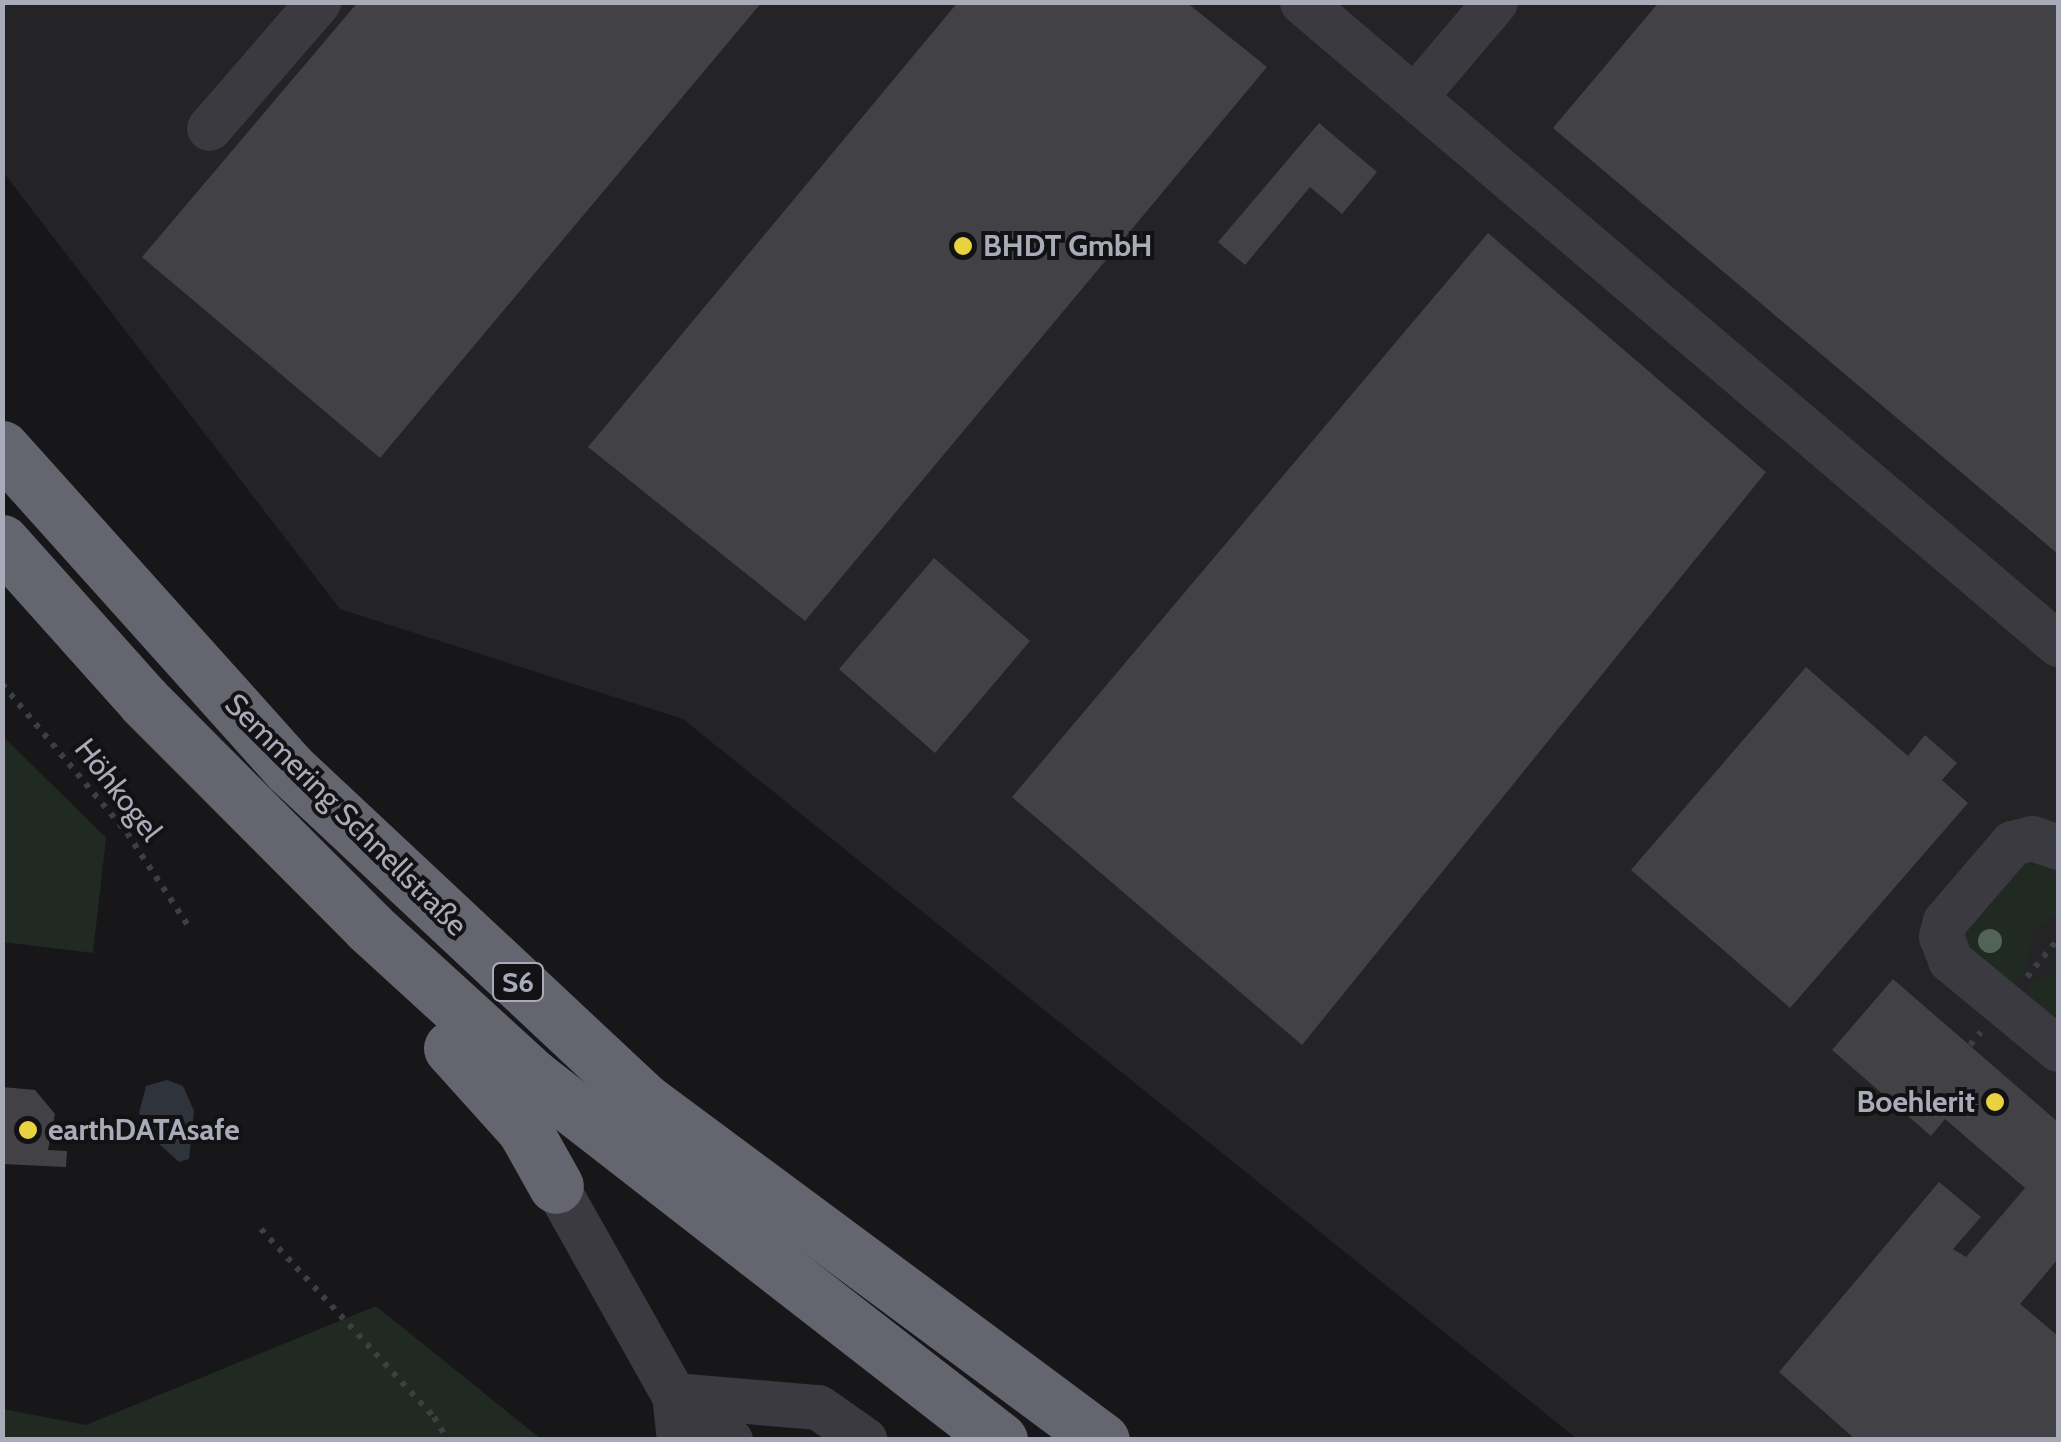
<!DOCTYPE html>
<html>
<head>
<meta charset="utf-8">
<style>
  body { margin:0 }
  #map { position:relative; width:2061px; height:1442px; overflow:hidden; background:#171719; font-family:Cabin,sans-serif }
  div>[style] { position:absolute }
  [style*='--x'] { left:calc(var(--x)*1px); top:calc(var(--y)*1px); width:calc(var(--w)*1px); rotate:calc(var(--a)*1deg) }
  .built>* { inset:0; background:#242326 }
  .green>* { inset:0; background:#212923 }
  .water>* { inset:0; background:#2e333c }
  .building>* { inset:0; background:#424146 }
  .path>* { height:6px; margin-top:-3px; transform-origin:0; background:repeating-linear-gradient(90deg,#3e3f45 0 5px,transparent 0 13px) }
  .minor>* { height:45px; margin:-22.5px; padding:0 22.5px; transform-origin:22.5px; border-radius:22.5px; background:#3a3a40 }
  .highway>* { height:55px; margin:-27.5px; padding:0 27.5px; transform-origin:27.5px; border-radius:27.5px; background:#64656e }
  .trees>* { width:24px; height:24px; margin:-12px; border-radius:50%; background:#526357 }
  .dots>* { width:28px; height:28px; translate:-50% -50%; box-sizing:border-box; border:5px solid #121214; border-radius:50% }
  span { translate:-50% -50%; white-space:nowrap; text-align:center; line-height:1.15; -webkit-text-stroke:8px #121214; paint-order:stroke }
  .shield-label span { padding:2px 8px; background:#121214; border:2px solid; border-radius:8px; -webkit-text-stroke-width:0 }
  .shield-label { font-size:28px; color:#aaabb8; font-weight:700 }
  .poi-label { font-size:30px; color:#aaabb8; font-weight:700 }
  .left { translate:0 -50%; text-align:left }
  .right { translate:-100% -50%; text-align:right }
  .street-label { font-size:30px; color:#aaabb8 }
  .frame { position:absolute; inset:0; border:5px solid #aaabb8; pointer-events:none }
</style>
</head>
<body>
<div id="map">
  <div class="built">
    <div style="clip-path:polygon(3px 3px,2058px 3px,2058px 1439px,1577px 1439px,683px 719px,340px 609px,3px 172px)"></div>
  </div>
  <div class="green">
    <div style="clip-path:polygon(2px 735px,106px 838px,93px 953px,3px 942px)"></div>
    <div style="clip-path:polygon(2020px 856px,2058px 864px,2058px 914px,2033px 932px,2026px 969px,2007px 993px,1965px 959px,1958px 931px)"></div>
    <div style="clip-path:polygon(2058px 973px,2058px 1038px,2015px 1003px,2036px 979px)"></div>
    <div style="clip-path:polygon(376px 1306px,541px 1439px,3px 1439px,3px 1409px,86px 1425px)"></div>
  </div>
  <div class="water">
    <div style="clip-path:polygon(167px 1080px,183px 1086px,194px 1111px,189px 1159px,179px 1162px,147px 1133px,139px 1113px,146px 1086px)"></div>
  </div>
  <div class="building">
    <div style="clip-path:polygon(358px 2px,762px 2px,380px 458px,142px 257px)"></div>
    <div style="clip-path:polygon(958px 2px,1186px 2px,1267px 67px,805px 621px,588px 447px)"></div>
    <div style="clip-path:polygon(1659px 2px,2058px 2px,2058px 554px,1553px 128px)"></div>
    <div style="clip-path:polygon(1319px 123px,1377px 172px,1342px 214px,1310px 187px,1245px 265px,1218px 242px)"></div>
    <div style="clip-path:polygon(1488px 233px,1766px 472px,1302px 1045px,1012px 797px)"></div>
    <div style="clip-path:polygon(934px 558px,1030px 641px,935px 753px,839px 669px)"></div>
    <div style="clip-path:polygon(1806px 667px,1908px 756px,1925px 735px,1957px 763px,1942px 780px,1968px 803px,1790px 1008px,1631px 870px)"></div>
    <div style="clip-path:polygon(1893px 979px,2058px 1122px,2058px 1259px,2020px 1304px,2058px 1336px,2058px 1440px,1856px 1440px,1779px 1372px,1939px 1182px,1981px 1217px,1953px 1249px,1966px 1257px,2025px 1188px,1945px 1119px,1931px 1136px,1832px 1050px)"></div>
    <div style="clip-path:polygon(2px 1087px,35px 1090px,55px 1114px,48px 1150px,67px 1151px,66px 1167px,2px 1164px)"></div>
  </div>
  <div class="path">
    <div style="--x:2;--y:684;--w:194;--a:50"></div>
    <div style="--x:127;--y:833;--w:116;--a:56.6"></div>
    <div style="--x:2027;--y:977;--w:49;--a:-50.8"></div>
    <div style="--x:1970;--y:1045;--w:17;--a:-50"></div>
    <div style="--x:261;--y:1229;--w:255;--a:47.4"></div>
    <div style="--x:434;--y:1417;--w:27;--a:59"></div>
  </div>
  <div class="minor">
    <div style="--x:1302;--y:2;--w:992;--a:40.34"></div>
    <div style="--x:1416;--y:95;--w:122;--a:-49.7"></div>
    <div style="--x:209;--y:128;--w:167;--a:-49.1"></div>
    <div style="--x:2058;--y:847;--w:28;--a:-161"></div>
    <div style="--x:2032;--y:838;--w:21;--a:166"></div>
    <div style="--x:2012;--y:843;--w:103;--a:130.7"></div>
    <div style="--x:1945;--y:921;--w:16;--a:105"></div>
    <div style="--x:1941;--y:936;--w:26;--a:69"></div>
    <div style="--x:1950;--y:960;--w:140;--a:39.5"></div>
    <div style="--x:556;--y:1186;--w:240;--a:60.6"></div>
    <div style="--x:674;--y:1395;--w:72;--a:38.8"></div>
    <div style="--x:679;--y:1440;--w:45;--a:-96.3"></div>
    <div style="--x:674;--y:1395;--w:144;--a:4.8"></div>
    <div style="--x:818;--y:1407;--w:57;--a:35.1"></div>
  </div>
  <div class="highway">
    <div style="--x:2;--y:448;--w:431;--a:48.1"></div>
    <div style="--x:290;--y:769;--w:486;--a:43.1"></div>
    <div style="--x:645;--y:1101;--w:569;--a:36.57"></div>
    <div style="--x:2;--y:542;--w:213;--a:48.2"></div>
    <div style="--x:144;--y:701;--w:319;--a:45.1"></div>
    <div style="--x:369;--y:927;--w:221;--a:42.4"></div>
    <div style="--x:532;--y:1076;--w:593;--a:37.87"></div>
    <div style="--x:451;--y:1048;--w:109;--a:48"></div>
    <div style="--x:524;--y:1129;--w:65;--a:60.7"></div>
  </div>
  <div class="trees">
    <div style="left:1990px;top:941px"></div>
  </div>
  <div class="dots">
    <div style="left:963px;top:246px;background:#e8d23f"></div>
    <div style="left:1995px;top:1102px;background:#e8d23f"></div>
    <div style="left:28px;top:1130px;background:#e8d23f"></div>
  </div>
  <div class="shield-label">
    <span style="left:518px;top:982px">S6</span>
  </div>
  <div class="poi-label">
    <span class="left" style="left:983px;top:246px">BHDT GmbH</span>
    <span class="right" style="left:1975px;top:1102px">Boehlerit</span>
    <span class="left" style="left:48px;top:1130px">earthDATAsafe</span>
  </div>
  <div class="street-label">
    <span style="left:118px;top:790px;rotate:52deg">Höhkogel</span>
    <span style="left:346px;top:815px;rotate:45deg">Semmering Schnellstraße</span>
  </div>
  <div class="frame"></div>
</div>
</body>
</html>
